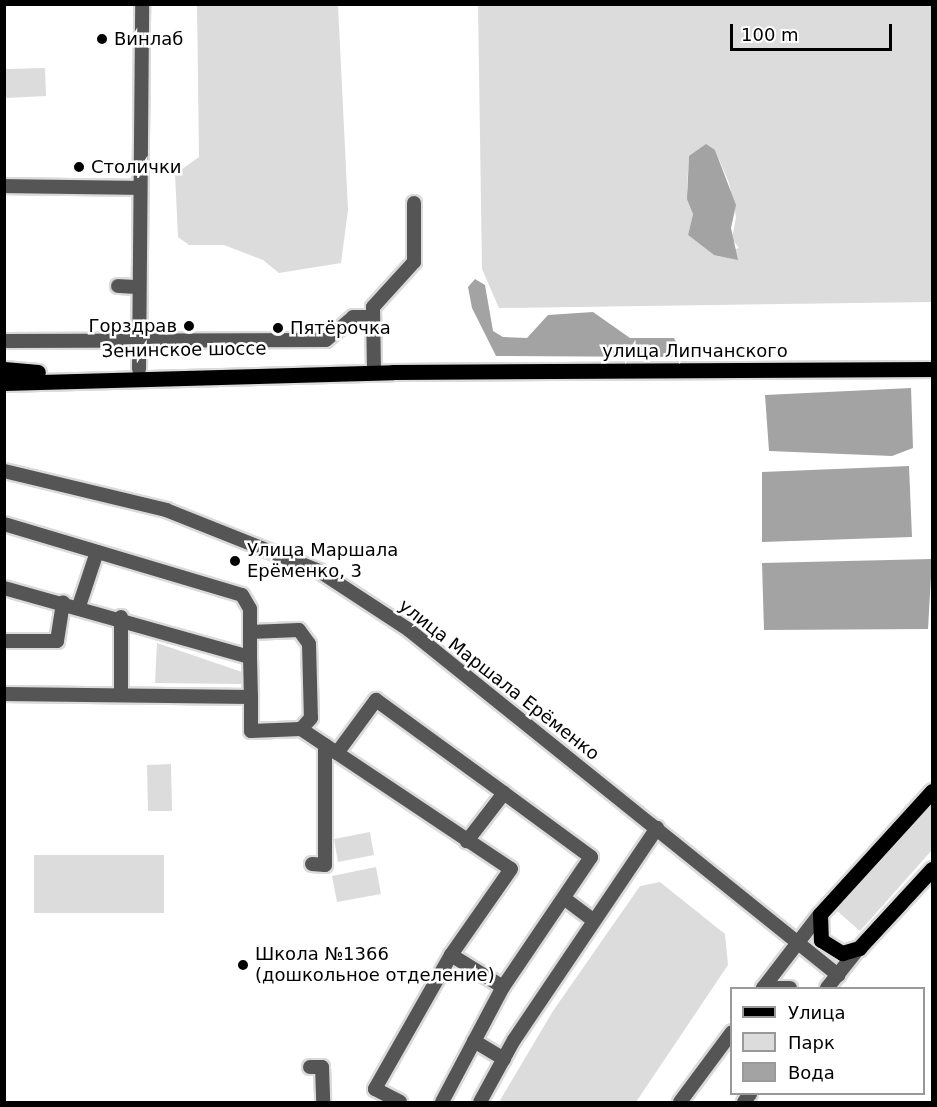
<!DOCTYPE html>
<html>
<head>
<meta charset="utf-8">
<style>
  body { margin:0 }
  #map { position:relative; width:937px; height:1107px; overflow:hidden; background:#fff; font-family:"DejaVu Sans",sans-serif }
  div>[style] { position:absolute }
  [style*='--x'] { left:calc(var(--x)*1px); top:calc(var(--y)*1px); width:calc(var(--w)*1px); rotate:calc(var(--a)*1deg) }
  .green>* { inset:0; background:#dcdcdc }
  .water>* { inset:0; background:#a3a3a3 }
  .roads { filter:drop-shadow(2px 0 #dbdbdb) drop-shadow(-2px 0 #dbdbdb) drop-shadow(0 2px #dbdbdb) drop-shadow(0 -2px #dbdbdb) }
  .minor>* { height:14px; margin:-7px; padding:0 7px; transform-origin:7px; border-radius:7px; background:#555 }
  .major>* { height:15px; margin:-7.5px; padding:0 7.5px; transform-origin:7.5px; border-radius:7.5px; background:#000 }
  .dots>* { width:16px; height:16px; translate:-50% -50%; box-sizing:border-box; border:3px solid #fff; border-radius:50% }
  span { translate:-50% -50%; white-space:nowrap; text-align:center; line-height:1.15; -webkit-text-stroke:5px #fff; paint-order:stroke }
  .poi-label { font-size:18px; color:#000 }
  .left { translate:0 -50%; text-align:left }
  .right { translate:-100% -50%; text-align:right }
  .street-label { font-size:18px; color:#000 }
  .frame { position:absolute; inset:0; border:6px solid #000; pointer-events:none }
  .legend { position:absolute; left:730px; top:987px; width:195px; height:108px; box-sizing:border-box; background:#fff; border:2px solid #999; margin:0; padding:8px 10px; list-style:none; font-size:18px; color:#000 }
  .legend li { display:flex; align-items:center; gap:12px; height:30px }
  .legend b { width:30px; border:2px solid #999 }
  .scale { position:absolute; left:730px; top:24px; width:162px; height:27px; box-sizing:border-box; border:3px solid #000; border-top:0; padding-left:8px; font-size:18px; line-height:21px; white-space:nowrap; color:#000; -webkit-text-stroke:4px #fff; paint-order:stroke }
</style>
</head>
<body>
<div id="map">
  <div class="green">
    <div style="clip-path:polygon(197px 5px,338px 5px,348px 210px,341px 263px,279px 273px,263px 260px,224px 245px,189px 245px,178px 237px,175px 174px,199px 157px)"></div>
    <div style="clip-path:polygon(evenodd,478px 5px,932px 5px,932px 302px,499px 308px,482px 269px,478px 5px,715px 150px,729px 183px,736px 217px,732px 239px,739px 248px,714px 255px,688px 235px,693px 214px,687px 188px,689px 156px,715px 150px)"></div>
    <div style="clip-path:polygon(45px 68px,46px 96px,5px 98px,5px 69px)"></div>
    <div style="clip-path:polygon(157px 643px,242px 672px,241px 684px,155px 683px)"></div>
    <div style="clip-path:polygon(171px 764px,172px 811px,148px 811px,147px 765px)"></div>
    <div style="clip-path:polygon(932px 807px,932px 850px,860px 931px,836px 910px)"></div>
    <div style="clip-path:polygon(370px 832px,374px 855px,338px 862px,334px 839px)"></div>
    <div style="clip-path:polygon(34px 855px,164px 855px,164px 913px,34px 913px)"></div>
    <div style="clip-path:polygon(376px 867px,381px 894px,337px 902px,332px 876px)"></div>
    <div style="clip-path:polygon(660px 882px,725px 934px,728px 965px,636px 1102px,499px 1102px,553px 1011px,640px 886px)"></div>
  </div>
  <div class="water">
    <div style="clip-path:polygon(706px 144px,715px 150px,736px 205px,731px 228px,738px 260px,714px 255px,688px 235px,693px 214px,687px 199px,689px 156px)"></div>
    <div style="clip-path:polygon(475px 279px,485px 285px,493px 331px,503px 337px,527px 338px,548px 315px,593px 312px,630px 338px,674px 338px,679px 348px,672px 357px,496px 356px,472px 308px,468px 287px)"></div>
    <div style="clip-path:polygon(911px 388px,913px 448px,892px 456px,769px 451px,765px 395px)"></div>
    <div style="clip-path:polygon(909px 466px,912px 537px,762px 542px,762px 472px)"></div>
    <div style="clip-path:polygon(932px 559px,928px 629px,764px 630px,762px 563px)"></div>
  </div>
  <div class="roads">
    <div class="minor">
      <div style="--x:4;--y:186;--w:135;--a:0.8"></div>
      <div style="--x:118;--y:286;--w:20;--a:3"></div>
      <div style="--x:4;--y:341;--w:322;--a:-0.2"></div>
      <div style="--x:326;--y:340;--w:35;--a:-40"></div>
      <div style="--x:353;--y:317;--w:20;--a:0"></div>
      <div style="--x:139;--y:369;--w:365;--a:-89.5"></div>
      <div style="--x:374;--y:372;--w:65;--a:-90.9"></div>
      <div style="--x:373;--y:307;--w:61;--a:-47.7"></div>
      <div style="--x:414;--y:262;--w:59;--a:-90"></div>
      <div style="--x:4;--y:471;--w:167;--a:13.5"></div>
      <div style="--x:166;--y:510;--w:165;--a:21.7"></div>
      <div style="--x:319;--y:571;--w:108;--a:33.2"></div>
      <div style="--x:409;--y:630;--w:551;--a:38.81"></div>
      <div style="--x:4;--y:524;--w:248;--a:16.6"></div>
      <div style="--x:242;--y:595;--w:16;--a:60"></div>
      <div style="--x:250;--y:609;--w:48;--a:90"></div>
      <div style="--x:4;--y:588;--w:255;--a:15.7"></div>
      <div style="--x:250;--y:657;--w:40;--a:88.6"></div>
      <div style="--x:251;--y:697;--w:247;--a:-179.3"></div>
      <div style="--x:79;--y:606;--w:57;--a:-71.6"></div>
      <div style="--x:121;--y:617;--w:76;--a:90"></div>
      <div style="--x:250;--y:632;--w:49;--a:-2.3"></div>
      <div style="--x:299;--y:630;--w:17;--a:54"></div>
      <div style="--x:309;--y:644;--w:74;--a:88.5"></div>
      <div style="--x:311;--y:718;--w:15;--a:132"></div>
      <div style="--x:301;--y:729;--w:50;--a:177.7"></div>
      <div style="--x:251;--y:731;--w:34;--a:-90"></div>
      <div style="--x:4;--y:641;--w:53;--a:0"></div>
      <div style="--x:57;--y:641;--w:39;--a:-81"></div>
      <div style="--x:301;--y:729;--w:252;--a:33.7"></div>
      <div style="--x:511;--y:869;--w:105;--a:124.9"></div>
      <div style="--x:451;--y:955;--w:154;--a:119.6"></div>
      <div style="--x:375;--y:1089;--w:28;--a:27"></div>
      <div style="--x:337;--y:753;--w:66;--a:-53.7"></div>
      <div style="--x:376;--y:700;--w:158;--a:36"></div>
      <div style="--x:312;--y:864;--w:13;--a:4"></div>
      <div style="--x:325;--y:865;--w:120;--a:-90"></div>
      <div style="--x:565;--y:899;--w:36;--a:37"></div>
      <div style="--x:451;--y:955;--w:61;--a:31.6"></div>
      <div style="--x:763;--y:988;--w:93;--a:-52.4"></div>
      <div style="--x:763;--y:988;--w:27;--a:0"></div>
      <div style="--x:827;--y:988;--w:51;--a:-51.3"></div>
      <div style="--x:474;--y:1041;--w:35;--a:31"></div>
      <div style="--x:310;--y:1067;--w:12;--a:0"></div>
      <div style="--x:322;--y:1067;--w:35;--a:88"></div>
      <div style="--x:442;--y:1102;--w:130;--a:-62.1"></div>
      <div style="--x:503;--y:987;--w:157;--a:-55.9"></div>
      <div style="--x:591;--y:857;--w:108;--a:-143.7"></div>
      <div style="--x:504;--y:793;--w:61;--a:127.6"></div>
      <div style="--x:480;--y:1102;--w:71;--a:-61.3"></div>
      <div style="--x:514;--y:1040;--w:256;--a:-56"></div>
      <div style="--x:680;--y:1102;--w:87;--a:-53.4"></div>
      <div style="--x:744;--y:1102;--w:10;--a:-53"></div>
    </div>
    <div class="major">
      <div style="--x:4;--y:369;--w:34;--a:5"></div>
      <div style="--x:4;--y:383;--w:389;--a:-1.6"></div>
      <div style="--x:393;--y:372;--w:539;--a:-0.32"></div>
      <div style="--x:932;--y:791;--w:166;--a:132.3"></div>
      <div style="--x:820;--y:914;--w:26;--a:88"></div>
      <div style="--x:821;--y:940;--w:25;--a:32"></div>
      <div style="--x:842;--y:953;--w:18;--a:-16"></div>
      <div style="--x:859;--y:948;--w:108;--a:-47.3"></div>
    </div>
  </div>
  <div class="dots">
    <div style="left:102px;top:39px;background:#000"></div>
    <div style="left:79px;top:167px;background:#000"></div>
    <div style="left:189px;top:326px;background:#000"></div>
    <div style="left:278px;top:328px;background:#000"></div>
    <div style="left:235px;top:561px;background:#000"></div>
    <div style="left:243px;top:965px;background:#000"></div>
  </div>
  <div class="poi-label">
    <span class="left" style="left:114px;top:39px">Винлаб</span>
    <span class="left" style="left:91px;top:167px">Столички</span>
    <span class="right" style="left:177px;top:326px">Горздрав</span>
    <span class="left" style="left:290px;top:328px">Пятёрочка</span>
    <span class="left" style="left:247px;top:561px">Улица Маршала<br>Ерёменко, 3</span>
    <span class="left" style="left:255px;top:965px">Школа №1366<br>(дошкольное отделение)</span>
  </div>
  <div class="street-label">
    <span style="left:184px;top:350px;rotate:-1deg">Зенинское шоссе</span>
    <span style="left:695px;top:351px">улица Липчанского</span>
    <span style="left:499px;top:680px;rotate:38deg">улица Маршала Ерёменко</span>
  </div>
  <div class="frame"></div>
  <ul class="legend">
  <li><b style="height:8px;background:#000"></b>Улица</li>
  <li><b style="height:16px;background:#dcdcdc"></b>Парк</li>
  <li><b style="height:16px;background:#a3a3a3"></b>Вода</li>
  </ul>
  <div class="scale">100 m</div>
</div>
</body>
</html>
